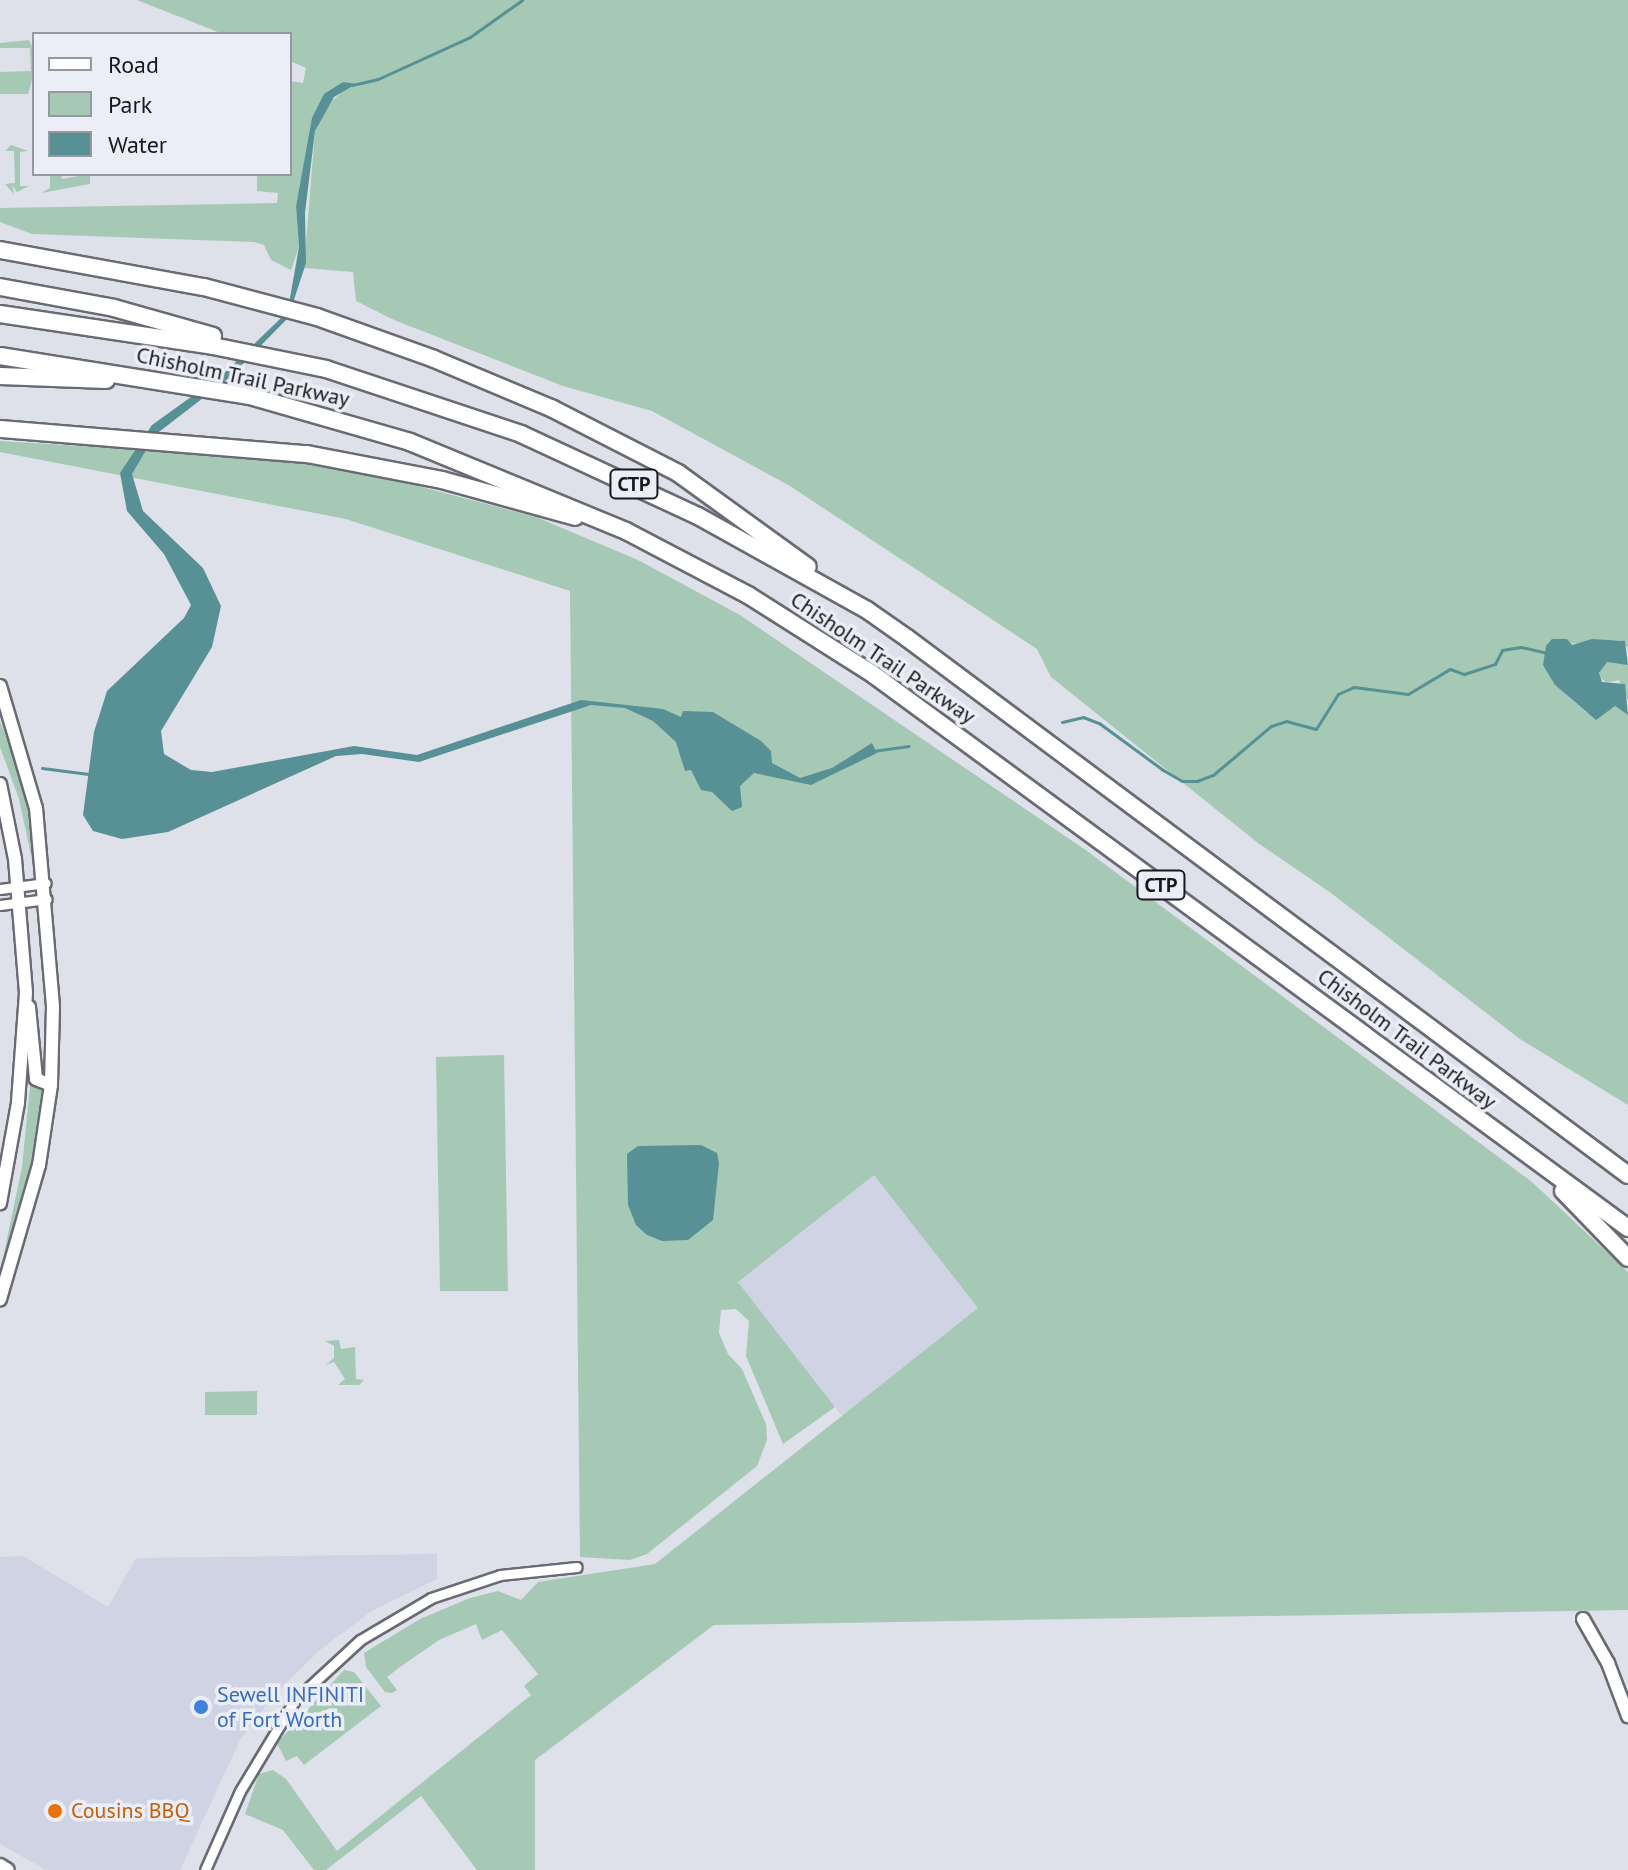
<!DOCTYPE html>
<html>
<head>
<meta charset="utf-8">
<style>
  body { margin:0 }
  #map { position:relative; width:1628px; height:1870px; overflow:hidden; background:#dee0ea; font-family:"PT Sans",sans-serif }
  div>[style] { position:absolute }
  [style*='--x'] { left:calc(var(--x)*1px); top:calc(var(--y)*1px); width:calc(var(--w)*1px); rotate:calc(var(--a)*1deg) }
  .built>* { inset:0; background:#d0d3e4 }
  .green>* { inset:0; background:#a5c9b4 }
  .water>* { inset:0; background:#579095 }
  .stream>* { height:3px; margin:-1.5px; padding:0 1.5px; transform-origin:1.5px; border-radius:1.5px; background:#579095 }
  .roads { filter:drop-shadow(2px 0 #696b74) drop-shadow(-2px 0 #696b74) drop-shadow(0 2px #696b74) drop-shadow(0 -2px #696b74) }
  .street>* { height:9px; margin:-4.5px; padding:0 4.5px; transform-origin:4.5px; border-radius:4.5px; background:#fff }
  .secondary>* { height:12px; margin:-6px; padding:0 6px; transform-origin:6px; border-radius:6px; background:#fff }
  .highway>* { height:16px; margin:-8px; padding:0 8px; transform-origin:8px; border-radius:8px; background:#fff }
  .dots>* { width:22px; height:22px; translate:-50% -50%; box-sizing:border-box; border:4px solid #ebedf7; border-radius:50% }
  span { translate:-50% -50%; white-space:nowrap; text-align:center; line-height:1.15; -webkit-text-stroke:7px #ebedf7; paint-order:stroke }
  .shield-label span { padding:2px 6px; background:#ebedf7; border:2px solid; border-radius:6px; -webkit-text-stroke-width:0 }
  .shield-label { font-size:20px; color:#18191c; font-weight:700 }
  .street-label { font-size:22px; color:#18191c }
  .shop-label { font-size:22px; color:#366cbe }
  .left { translate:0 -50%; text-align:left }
  .food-label { font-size:22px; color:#c56008 }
  .legend { position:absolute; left:32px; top:32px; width:260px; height:144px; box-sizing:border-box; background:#ebedf7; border:2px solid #97989f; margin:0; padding:10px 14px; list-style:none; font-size:24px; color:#18191c }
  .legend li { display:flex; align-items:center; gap:16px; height:40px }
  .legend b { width:40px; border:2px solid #97989f }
</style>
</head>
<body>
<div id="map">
  <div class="built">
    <div style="clip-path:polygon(875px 1174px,979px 1308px,842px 1416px,738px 1282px)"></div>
    <div style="clip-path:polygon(437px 1554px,437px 1579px,372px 1611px,321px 1649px,274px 1695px,240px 1740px,180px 1870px,46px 1870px,0 1844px,0 1557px,23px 1556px,108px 1607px,136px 1558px)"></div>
  </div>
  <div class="green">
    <div style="clip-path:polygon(137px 0,1628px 0,1628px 648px,1620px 640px,1568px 644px,1555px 685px,1586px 712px,1603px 714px,1615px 706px,1628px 715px,1628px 1105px,1520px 1039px,1331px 893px,1258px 843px,1051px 677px,1037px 649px,790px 486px,652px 411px,563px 386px,394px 320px,356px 301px,353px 272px,304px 268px,315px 131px,327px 105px,348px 87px,343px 82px,311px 128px,296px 206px,299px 247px,291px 270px,271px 260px,264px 245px,254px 242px,32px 234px,0 222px,0 208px,277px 203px,278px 193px,257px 191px,257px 174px,290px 174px,290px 81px,303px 83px,306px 68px,290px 61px,290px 34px,223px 34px)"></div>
    <div style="clip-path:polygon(29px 40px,34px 50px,34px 73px,28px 94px,0 94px,0 72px,31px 71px,30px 48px,0 48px,0 43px)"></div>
    <div style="clip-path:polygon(11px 145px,28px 151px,20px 152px,20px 186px,29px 186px,17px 192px,12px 185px,14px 194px,5px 184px,15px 183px,14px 151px,5px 151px)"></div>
    <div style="clip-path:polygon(50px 174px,61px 174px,62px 179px,90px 174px,90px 184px,41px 193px,50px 188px)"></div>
    <div style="clip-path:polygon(0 441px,257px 457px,353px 469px,536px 517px,638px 560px,740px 615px,1087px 851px,1532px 1182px,1628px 1272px,1628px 1610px,714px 1625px,535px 1760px,535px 1870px,477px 1870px,421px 1796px,326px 1870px,314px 1870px,283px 1830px,245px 1814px,259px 1774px,273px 1770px,286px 1779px,337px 1851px,531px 1695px,524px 1686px,538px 1674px,502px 1630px,482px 1640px,476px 1624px,439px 1640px,400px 1667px,387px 1677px,397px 1690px,392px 1693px,385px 1692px,366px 1667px,364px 1653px,420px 1619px,470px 1598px,498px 1591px,521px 1600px,538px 1582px,655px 1564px,978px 1308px,874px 1175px,738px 1282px,835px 1407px,783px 1444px,746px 1356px,749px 1321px,736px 1309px,721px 1310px,719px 1333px,728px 1354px,742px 1369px,766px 1424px,767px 1440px,757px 1466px,647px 1554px,630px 1560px,580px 1557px,570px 591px,346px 519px,0 452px)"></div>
    <div style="clip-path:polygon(1614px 660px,1628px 665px,1628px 700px,1619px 680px,1606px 683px,1599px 676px,1601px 664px)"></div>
    <div style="clip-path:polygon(0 721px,22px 778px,38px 862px,35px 874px,19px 799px,0 747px)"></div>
    <div style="clip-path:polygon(504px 1055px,508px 1291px,440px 1291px,436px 1057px)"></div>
    <div style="clip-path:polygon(31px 1077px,42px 1090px,31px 1164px,2px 1263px,22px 1167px)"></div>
    <div style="clip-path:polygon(339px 1340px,341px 1349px,355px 1347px,356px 1379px,364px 1380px,359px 1385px,338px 1385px,345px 1379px,334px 1362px,326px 1365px,334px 1358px,334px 1346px,325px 1341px)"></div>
    <div style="clip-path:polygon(257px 1391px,257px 1415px,205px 1415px,205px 1392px)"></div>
    <div style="clip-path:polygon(344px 1670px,354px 1672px,381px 1706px,304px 1765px,297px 1756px,286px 1761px,277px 1743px)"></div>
  </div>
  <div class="water">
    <div style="clip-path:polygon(343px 82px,356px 84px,334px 97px,315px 131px,305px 213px,306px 263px,288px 318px,229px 378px,155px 435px,132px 474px,143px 511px,203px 568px,221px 606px,212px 647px,161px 731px,164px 754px,191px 770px,212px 772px,354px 746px,417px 755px,581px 700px,663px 709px,681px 717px,683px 711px,713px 712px,761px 741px,771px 751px,772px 763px,800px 778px,832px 768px,872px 743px,877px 753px,811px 785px,754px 773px,740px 786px,742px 807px,732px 811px,712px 792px,701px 790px,691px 770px,685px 771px,676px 742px,653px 721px,625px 708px,591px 705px,419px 762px,362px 754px,336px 756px,168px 832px,122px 839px,93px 831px,83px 815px,94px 732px,107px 691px,184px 618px,191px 605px,164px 554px,127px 511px,120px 473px,152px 425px,223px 374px,280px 319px,290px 298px,299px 247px,296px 206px,312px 118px,324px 94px)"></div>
    <div style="clip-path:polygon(1552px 639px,1567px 639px,1572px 645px,1592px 639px,1625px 641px,1628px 665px,1607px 662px,1599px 673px,1602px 682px,1625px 684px,1628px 715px,1615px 706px,1596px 720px,1555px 685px,1543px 665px,1546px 646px)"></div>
    <div style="clip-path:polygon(701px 1145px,717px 1153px,719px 1163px,713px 1220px,688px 1240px,662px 1241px,647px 1235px,636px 1225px,628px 1205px,627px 1154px,638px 1146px)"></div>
  </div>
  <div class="stream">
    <div style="--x:352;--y:85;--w:27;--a:-13"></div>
    <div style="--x:378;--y:79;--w:101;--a:-24.5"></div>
    <div style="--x:470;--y:37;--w:64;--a:-35.4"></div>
    <div style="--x:1062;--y:722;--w:22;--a:-13"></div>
    <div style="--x:1083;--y:717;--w:17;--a:21"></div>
    <div style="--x:1099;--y:723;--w:79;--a:36.3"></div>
    <div style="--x:1163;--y:770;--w:22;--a:30"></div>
    <div style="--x:1182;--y:781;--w:15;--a:0"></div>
    <div style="--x:1197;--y:781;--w:17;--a:-21"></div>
    <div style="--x:1213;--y:775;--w:76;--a:-40.2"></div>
    <div style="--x:1271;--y:726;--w:16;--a:-18"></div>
    <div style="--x:1286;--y:721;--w:31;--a:15"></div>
    <div style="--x:1316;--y:729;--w:41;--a:-57.8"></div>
    <div style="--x:1338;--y:694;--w:17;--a:-24"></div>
    <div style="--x:1354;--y:687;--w:54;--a:7.4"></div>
    <div style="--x:1408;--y:694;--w:49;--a:-30.8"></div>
    <div style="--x:1450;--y:669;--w:15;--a:20"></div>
    <div style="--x:1464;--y:674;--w:33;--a:-18"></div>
    <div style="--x:1495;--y:664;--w:16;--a:-63"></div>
    <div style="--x:1502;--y:650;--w:19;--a:-9"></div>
    <div style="--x:1521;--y:647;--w:27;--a:13"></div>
    <div style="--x:873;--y:751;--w:36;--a:-8"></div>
    <div style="--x:42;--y:768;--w:47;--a:7.3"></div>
  </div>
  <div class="roads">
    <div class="street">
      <div style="--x:0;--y:889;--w:46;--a:-7.4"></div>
      <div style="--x:0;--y:905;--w:47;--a:-7.3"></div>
      <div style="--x:205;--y:1870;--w:86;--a:-66.1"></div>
      <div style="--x:240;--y:1791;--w:106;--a:-58.9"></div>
      <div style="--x:295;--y:1700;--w:88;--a:-42.7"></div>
      <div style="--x:360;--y:1640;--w:82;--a:-30.6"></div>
      <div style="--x:431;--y:1598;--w:73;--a:-18.4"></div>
      <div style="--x:500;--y:1575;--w:77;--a:-5.9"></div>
    </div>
    <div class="secondary">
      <div style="--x:0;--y:686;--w:127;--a:73.6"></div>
      <div style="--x:36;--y:808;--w:200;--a:85.1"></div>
      <div style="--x:53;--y:1007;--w:78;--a:91.5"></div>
      <div style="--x:51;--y:1085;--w:81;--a:98.5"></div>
      <div style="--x:39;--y:1165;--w:140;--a:106.2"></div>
      <div style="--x:0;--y:784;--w:76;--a:78.7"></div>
      <div style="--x:15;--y:859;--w:134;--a:85.3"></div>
      <div style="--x:26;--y:993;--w:110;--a:94.2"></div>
      <div style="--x:18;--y:1103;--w:102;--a:100.2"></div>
      <div style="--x:29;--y:1007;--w:72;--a:84.4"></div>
      <div style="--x:36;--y:1079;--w:16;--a:22"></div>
      <div style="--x:1583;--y:1619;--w:51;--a:60.4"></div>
      <div style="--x:1608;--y:1663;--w:57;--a:69.3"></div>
      <div style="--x:0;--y:1865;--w:9;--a:32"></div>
    </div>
    <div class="highway">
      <div style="--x:0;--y:250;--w:207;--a:10.3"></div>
      <div style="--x:204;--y:287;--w:117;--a:14.9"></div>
      <div style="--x:317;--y:317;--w:124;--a:19.7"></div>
      <div style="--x:434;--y:359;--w:129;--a:22.8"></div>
      <div style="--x:553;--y:409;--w:140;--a:27.1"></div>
      <div style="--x:678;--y:473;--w:160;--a:35.9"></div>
      <div style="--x:0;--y:287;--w:116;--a:10.4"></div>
      <div style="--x:114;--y:308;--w:103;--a:15.8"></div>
      <div style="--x:0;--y:314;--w:215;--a:8.5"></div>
      <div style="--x:213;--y:346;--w:115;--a:11.5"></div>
      <div style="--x:326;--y:369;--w:206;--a:18.4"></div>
      <div style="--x:521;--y:434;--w:195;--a:24.9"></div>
      <div style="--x:698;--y:516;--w:193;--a:29.1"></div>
      <div style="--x:867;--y:610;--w:49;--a:35"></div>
      <div style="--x:907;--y:638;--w:899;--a:36.68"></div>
      <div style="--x:0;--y:356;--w:253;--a:9.1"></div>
      <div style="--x:250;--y:396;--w:166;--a:16"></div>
      <div style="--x:410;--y:442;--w:234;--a:22.4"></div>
      <div style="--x:626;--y:531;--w:138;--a:27.7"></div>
      <div style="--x:748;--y:595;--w:149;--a:32.4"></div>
      <div style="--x:874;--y:675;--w:935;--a:36.26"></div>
      <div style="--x:0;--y:376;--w:106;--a:2.2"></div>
      <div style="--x:0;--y:429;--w:308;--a:4.7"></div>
      <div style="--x:307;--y:454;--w:137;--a:10.9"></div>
      <div style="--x:442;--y:480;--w:138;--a:15.5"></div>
      <div style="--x:1563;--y:1191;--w:93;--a:45.9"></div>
    </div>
  </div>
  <div class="dots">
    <div style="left:201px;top:1707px;background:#3f7fe0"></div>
    <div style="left:55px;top:1811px;background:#e8710a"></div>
  </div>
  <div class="shield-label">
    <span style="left:634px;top:484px">CTP</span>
    <span style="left:1161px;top:885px">CTP</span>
  </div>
  <div class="street-label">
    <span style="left:243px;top:377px;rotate:12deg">Chisholm Trail Parkway</span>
    <span style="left:883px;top:658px;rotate:34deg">Chisholm Trail Parkway</span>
    <span style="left:1407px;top:1039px;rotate:37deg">Chisholm Trail Parkway</span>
  </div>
  <div class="shop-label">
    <span class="left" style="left:217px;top:1707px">Sewell INFINITI<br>of Fort Worth</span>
  </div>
  <div class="food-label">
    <span class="left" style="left:71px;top:1811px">Cousins BBQ</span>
  </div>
  <ul class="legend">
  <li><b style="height:10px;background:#fff"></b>Road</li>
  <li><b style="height:22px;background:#a5c9b4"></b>Park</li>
  <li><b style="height:22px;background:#579095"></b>Water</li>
  </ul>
</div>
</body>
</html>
